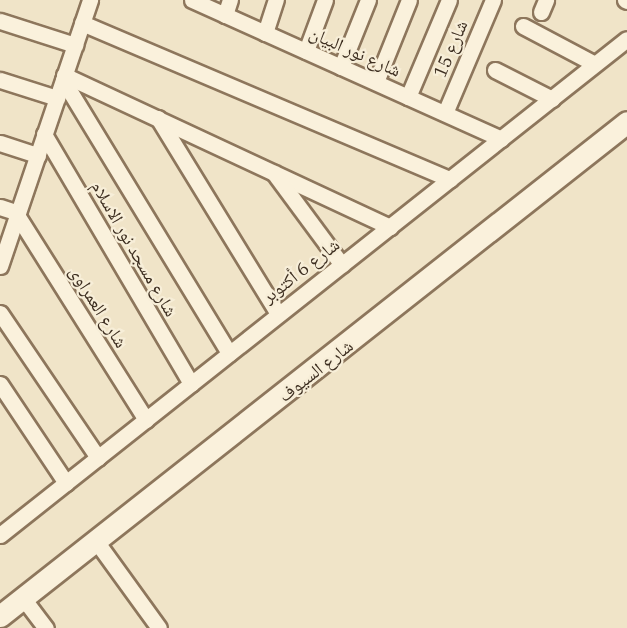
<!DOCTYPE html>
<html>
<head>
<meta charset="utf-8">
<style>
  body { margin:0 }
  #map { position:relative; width:627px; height:628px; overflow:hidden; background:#f0e4c8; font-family:"IBM Plex Serif","Noto Naskh Arabic",serif }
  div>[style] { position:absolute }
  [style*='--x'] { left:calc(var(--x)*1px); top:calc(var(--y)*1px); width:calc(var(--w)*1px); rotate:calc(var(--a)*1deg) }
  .roads { filter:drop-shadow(2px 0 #8d765c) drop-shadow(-2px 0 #8d765c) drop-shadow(0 2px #8d765c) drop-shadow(0 -2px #8d765c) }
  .street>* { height:15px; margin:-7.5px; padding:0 7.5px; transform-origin:7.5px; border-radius:7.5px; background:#faf1dc }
  .secondary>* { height:21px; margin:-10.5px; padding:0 10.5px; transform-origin:10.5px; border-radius:10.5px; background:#faf1dc }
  span { translate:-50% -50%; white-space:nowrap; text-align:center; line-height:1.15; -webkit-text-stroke:4.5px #f7eed8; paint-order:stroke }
  .street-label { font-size:18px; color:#3d2e20 }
</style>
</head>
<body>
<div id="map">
  <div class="roads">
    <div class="street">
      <div style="--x:192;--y:0;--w:339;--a:24.2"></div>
      <div style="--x:625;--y:0;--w:2;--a:27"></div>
      <div style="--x:541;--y:12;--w:13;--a:-67"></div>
      <div style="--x:225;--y:15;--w:16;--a:-72"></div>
      <div style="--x:0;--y:21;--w:79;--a:17.7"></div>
      <div style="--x:82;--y:23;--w:400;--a:23"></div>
      <div style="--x:523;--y:26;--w:81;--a:27.8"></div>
      <div style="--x:265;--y:33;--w:35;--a:-72"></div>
      <div style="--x:306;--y:51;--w:54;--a:-69.6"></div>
      <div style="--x:341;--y:67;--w:72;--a:-68.1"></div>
      <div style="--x:495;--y:70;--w:64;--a:27"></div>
      <div style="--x:64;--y:75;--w:360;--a:25"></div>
      <div style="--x:0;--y:80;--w:60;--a:17.5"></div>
      <div style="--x:63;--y:80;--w:320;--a:58.7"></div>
      <div style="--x:376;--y:82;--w:88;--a:-68.1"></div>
      <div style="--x:408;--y:97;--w:105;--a:-67.1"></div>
      <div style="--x:445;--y:113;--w:123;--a:-67"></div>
      <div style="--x:158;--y:118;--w:230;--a:58.5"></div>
      <div style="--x:44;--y:134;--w:290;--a:59.5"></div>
      <div style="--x:0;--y:143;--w:40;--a:18"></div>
      <div style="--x:274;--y:173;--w:114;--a:53.5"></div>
      <div style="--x:0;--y:207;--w:19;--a:18"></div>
      <div style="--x:17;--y:215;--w:242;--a:57.8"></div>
      <div style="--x:0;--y:266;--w:281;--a:-71.3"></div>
      <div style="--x:0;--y:313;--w:175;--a:55.9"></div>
      <div style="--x:0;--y:384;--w:119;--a:56.3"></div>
      <div style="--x:0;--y:535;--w:799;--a:-38.35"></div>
      <div style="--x:96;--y:541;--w:107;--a:54.1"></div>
      <div style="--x:23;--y:598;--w:38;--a:53"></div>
    </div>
    <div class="secondary">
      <div style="--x:0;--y:616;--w:798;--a:-38.23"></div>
    </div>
  </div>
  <div class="street-label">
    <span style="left:451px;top:49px;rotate:-67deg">شارع 15</span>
    <span style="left:355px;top:52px;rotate:24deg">شارع نور البيان</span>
    <span style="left:134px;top:249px;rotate:60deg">شارع مسجد نور الاسلام</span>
    <span style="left:301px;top:271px;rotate:-38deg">شارع 6 أكتوبر</span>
    <span style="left:98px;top:307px;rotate:58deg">شارع العمراوى</span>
    <span style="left:316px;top:371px;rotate:-38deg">شارع السيوف</span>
  </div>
</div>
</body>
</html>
